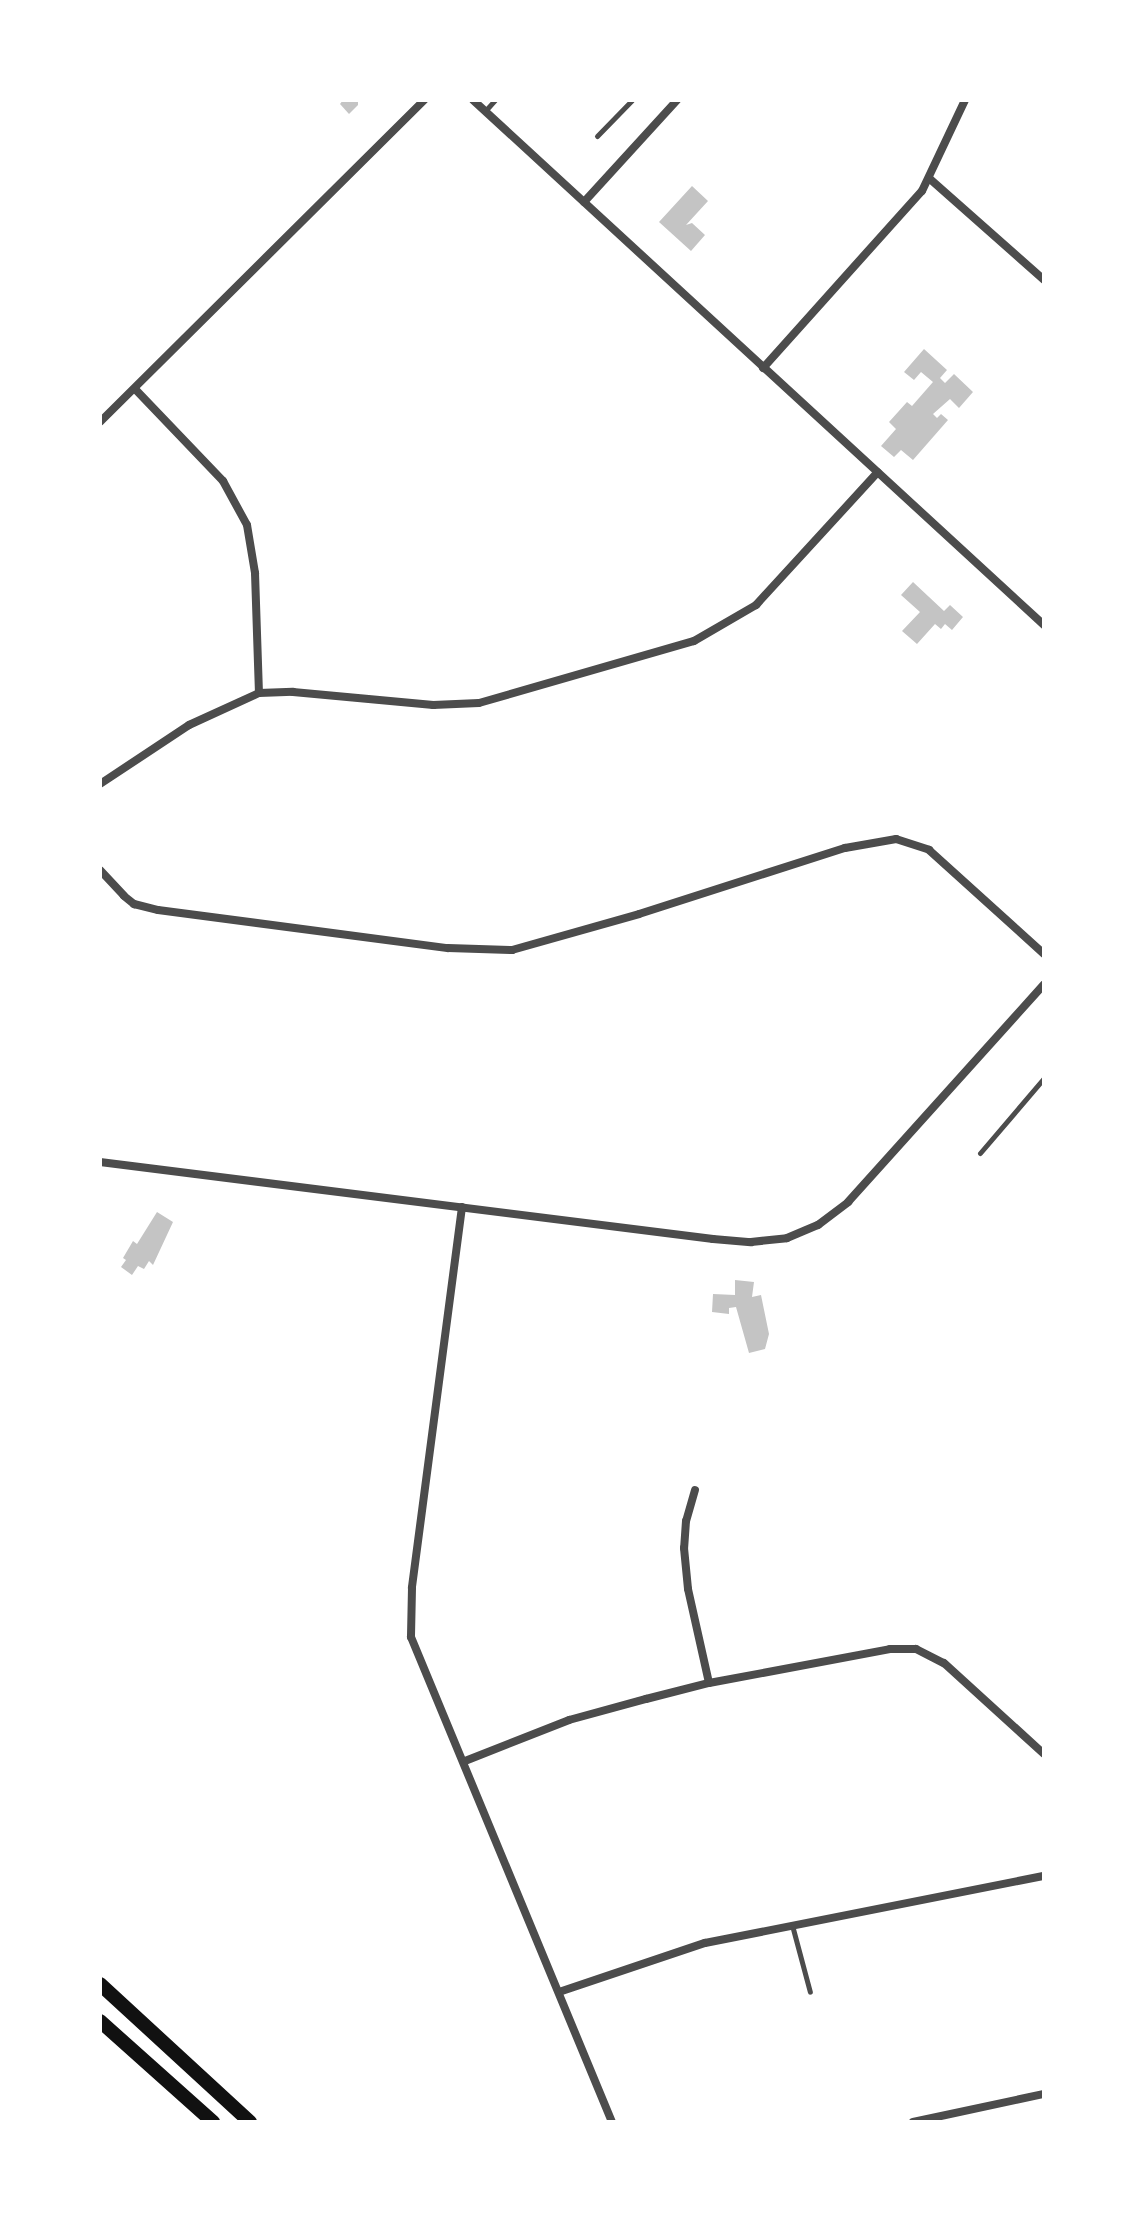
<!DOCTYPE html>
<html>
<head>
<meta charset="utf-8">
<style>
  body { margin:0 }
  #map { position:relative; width:1144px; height:2222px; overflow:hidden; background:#fff; font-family:Overpass,sans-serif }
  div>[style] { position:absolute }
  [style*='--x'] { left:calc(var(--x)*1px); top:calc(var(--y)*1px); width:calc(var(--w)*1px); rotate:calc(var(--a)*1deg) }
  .building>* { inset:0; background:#c4c4c4 }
  .service>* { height:5px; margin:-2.5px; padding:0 2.5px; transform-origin:2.5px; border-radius:2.5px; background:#4c4c4c }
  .minor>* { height:8px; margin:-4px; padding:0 4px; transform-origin:4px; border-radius:4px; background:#4c4c4c }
  .secondary>* { height:14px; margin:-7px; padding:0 7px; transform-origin:7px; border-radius:7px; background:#111 }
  span { translate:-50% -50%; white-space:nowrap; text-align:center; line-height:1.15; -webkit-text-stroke:8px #fff; paint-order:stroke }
  .frame { position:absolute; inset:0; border:102px solid #fff; pointer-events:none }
</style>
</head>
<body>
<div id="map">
  <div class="building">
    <div style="clip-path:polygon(343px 100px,358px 100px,358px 105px,349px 114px,340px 104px)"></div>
    <div style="clip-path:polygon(692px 186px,708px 201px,686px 225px,692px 223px,705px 235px,691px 251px,659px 222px)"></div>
    <div style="clip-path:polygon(924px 349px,947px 370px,940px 378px,945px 383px,954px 374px,973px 392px,959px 408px,950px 399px,933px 414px,937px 418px,941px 414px,948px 420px,913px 460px,901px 450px,894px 457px,881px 446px,896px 429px,889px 422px,907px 402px,912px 406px,933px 382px,921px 372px,914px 380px,904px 372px)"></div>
    <div style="clip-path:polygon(913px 582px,944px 611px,950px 605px,963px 617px,952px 630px,945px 624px,941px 629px,935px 624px,917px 644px,902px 631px,920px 612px,901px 595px)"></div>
    <div style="clip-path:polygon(157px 1212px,173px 1222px,153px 1265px,149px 1261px,144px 1269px,138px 1266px,132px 1275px,121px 1267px,126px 1260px,123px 1258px,133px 1241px,137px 1244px)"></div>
    <div style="clip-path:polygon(735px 1280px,754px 1282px,752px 1297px,761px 1295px,769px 1334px,765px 1349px,749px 1353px,736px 1307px,729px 1308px,729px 1314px,712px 1312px,713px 1294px,735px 1295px)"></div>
  </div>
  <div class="service">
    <div style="--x:485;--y:111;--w:15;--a:-48"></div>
    <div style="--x:597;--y:136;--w:50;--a:-45.8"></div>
    <div style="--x:980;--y:1153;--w:99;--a:-49.5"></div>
    <div style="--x:792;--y:1925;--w:69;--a:75"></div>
  </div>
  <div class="minor">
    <div style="--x:473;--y:100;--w:776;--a:42.6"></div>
    <div style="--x:930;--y:179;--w:152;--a:41.5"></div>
    <div style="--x:584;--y:202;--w:138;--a:-47.6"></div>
    <div style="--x:763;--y:368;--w:238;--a:-48.1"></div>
    <div style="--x:922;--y:191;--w:101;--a:-64.7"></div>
    <div style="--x:136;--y:390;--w:126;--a:46.3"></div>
    <div style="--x:223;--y:481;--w:50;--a:61.4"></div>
    <div style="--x:247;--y:525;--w:49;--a:80.5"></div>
    <div style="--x:255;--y:573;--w:120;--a:88.1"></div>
    <div style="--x:100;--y:422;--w:457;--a:-44.8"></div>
    <div style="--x:100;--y:784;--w:107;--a:-33.5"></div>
    <div style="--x:189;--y:725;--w:77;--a:-24.6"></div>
    <div style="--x:259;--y:693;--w:34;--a:-2"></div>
    <div style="--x:293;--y:692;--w:141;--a:5.3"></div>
    <div style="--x:433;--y:705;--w:46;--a:-2.5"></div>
    <div style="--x:479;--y:703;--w:224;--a:-16.1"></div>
    <div style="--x:694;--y:641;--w:72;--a:-30.1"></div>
    <div style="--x:756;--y:605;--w:180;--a:-47.5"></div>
    <div style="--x:100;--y:870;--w:35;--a:47"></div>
    <div style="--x:124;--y:896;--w:13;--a:39"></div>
    <div style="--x:134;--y:904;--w:25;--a:14"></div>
    <div style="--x:158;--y:910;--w:292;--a:7.5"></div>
    <div style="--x:448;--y:948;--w:64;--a:1.8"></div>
    <div style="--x:512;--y:950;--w:132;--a:-15.8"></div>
    <div style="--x:639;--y:914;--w:216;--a:-17.8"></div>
    <div style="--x:845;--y:848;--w:52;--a:-10"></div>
    <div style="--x:896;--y:839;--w:35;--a:18"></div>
    <div style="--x:929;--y:850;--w:155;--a:42.1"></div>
    <div style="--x:100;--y:1162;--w:618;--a:7.16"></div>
    <div style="--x:713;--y:1239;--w:38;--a:5"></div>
    <div style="--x:751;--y:1242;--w:36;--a:-6"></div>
    <div style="--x:787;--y:1238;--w:34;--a:-23"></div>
    <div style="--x:818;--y:1225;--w:38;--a:-37"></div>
    <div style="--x:848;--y:1202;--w:293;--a:-48"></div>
    <div style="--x:462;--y:1207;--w:384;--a:97.5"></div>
    <div style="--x:412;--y:1588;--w:49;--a:91.2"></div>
    <div style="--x:411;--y:1637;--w:525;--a:67.49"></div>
    <div style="--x:695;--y:1490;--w:32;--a:106"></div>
    <div style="--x:686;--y:1521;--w:27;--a:94"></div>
    <div style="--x:684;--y:1548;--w:41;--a:84.4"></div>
    <div style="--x:688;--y:1589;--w:96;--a:77.4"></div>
    <div style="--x:465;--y:1761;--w:112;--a:-21.5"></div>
    <div style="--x:569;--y:1720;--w:80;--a:-15.3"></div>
    <div style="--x:646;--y:1699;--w:65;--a:-14.3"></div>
    <div style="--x:709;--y:1683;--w:184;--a:-10.6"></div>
    <div style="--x:890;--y:1649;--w:26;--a:0"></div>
    <div style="--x:916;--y:1649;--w:31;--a:27"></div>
    <div style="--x:944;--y:1663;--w:135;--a:42.3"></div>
    <div style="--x:559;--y:1992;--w:154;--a:-18.6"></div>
    <div style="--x:705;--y:1943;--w:346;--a:-11.2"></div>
    <div style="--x:913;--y:2122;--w:134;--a:-12.1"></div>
  </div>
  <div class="secondary">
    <div style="--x:100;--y:1984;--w:204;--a:42.6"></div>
    <div style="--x:100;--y:2021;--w:152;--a:41.8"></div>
  </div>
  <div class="frame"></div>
</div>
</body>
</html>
